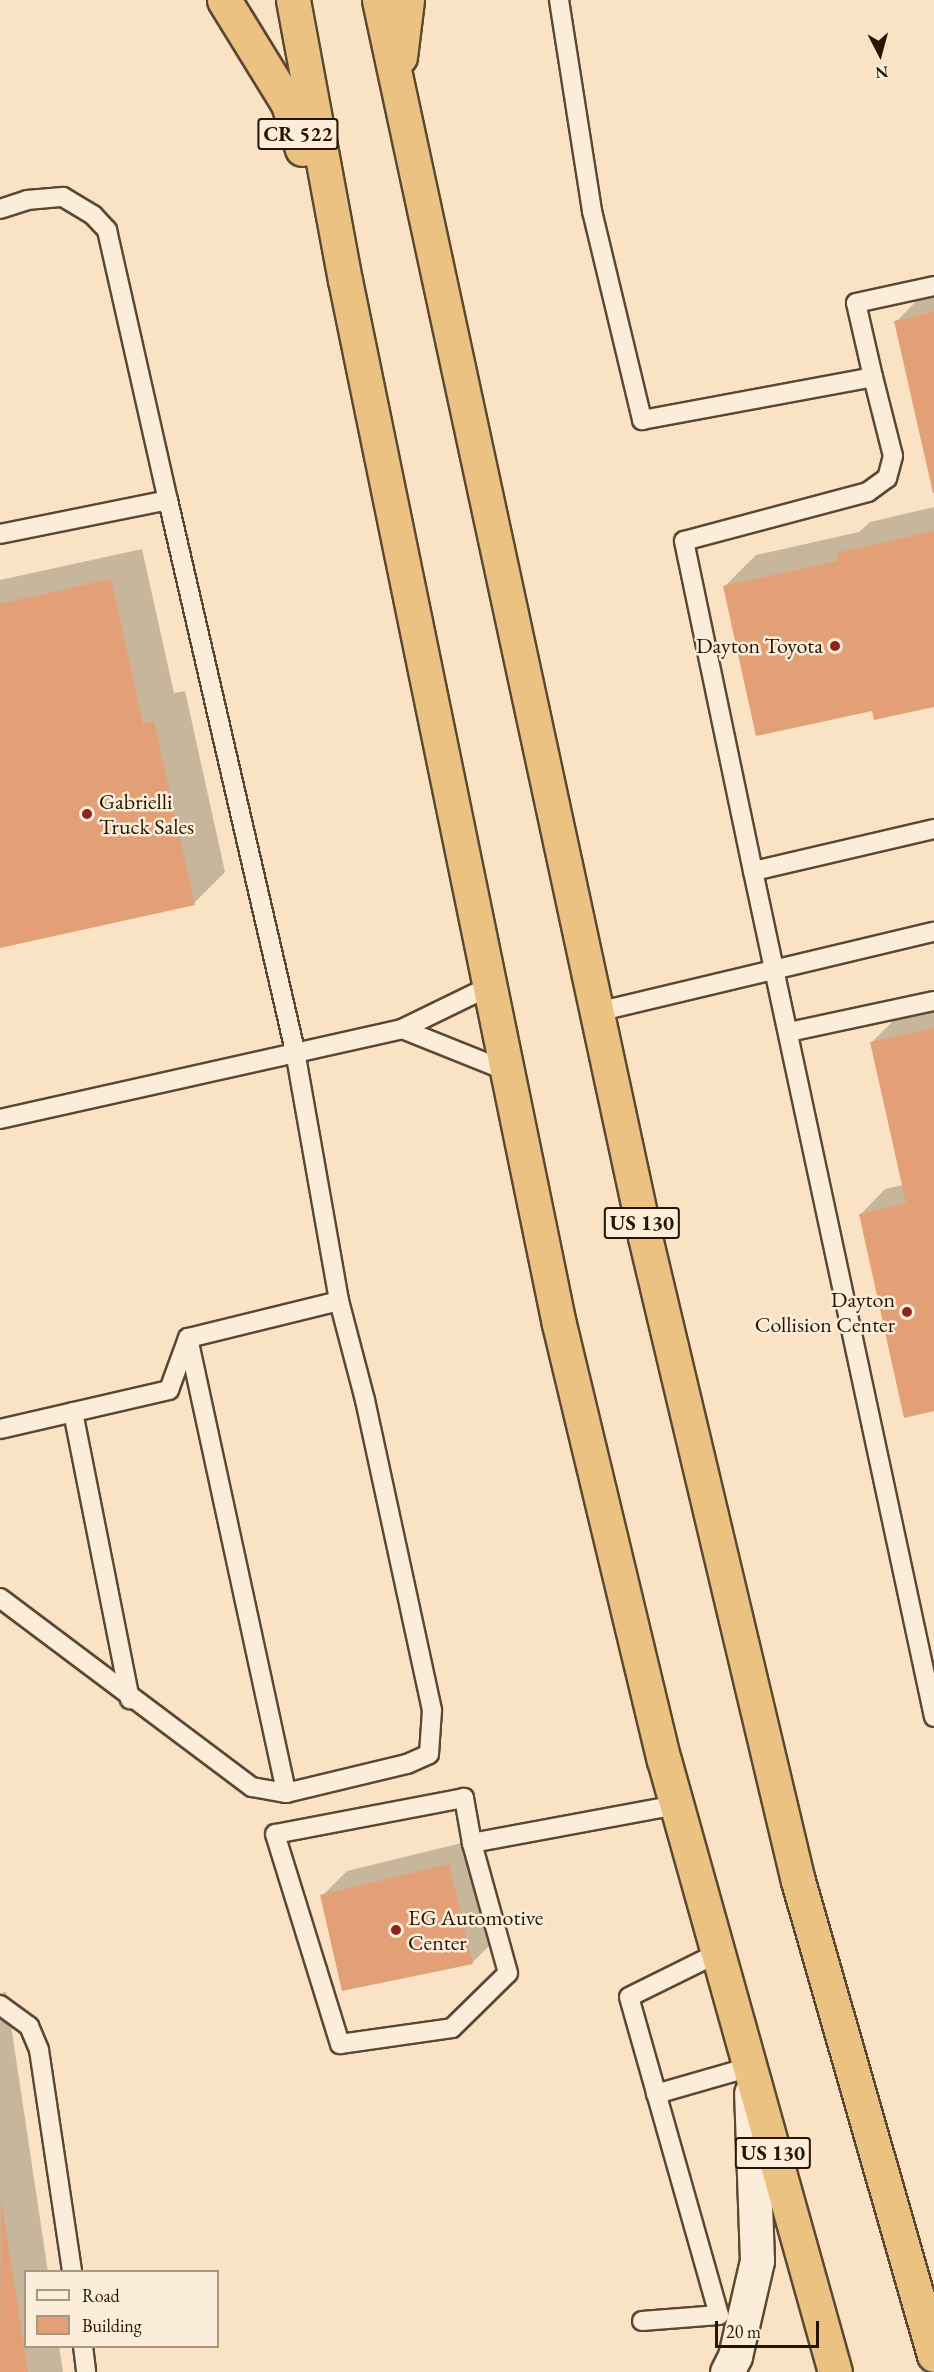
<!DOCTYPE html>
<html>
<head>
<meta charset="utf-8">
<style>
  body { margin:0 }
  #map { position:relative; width:934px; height:2372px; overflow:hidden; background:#f9e3c4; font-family:"EB Garamond",serif }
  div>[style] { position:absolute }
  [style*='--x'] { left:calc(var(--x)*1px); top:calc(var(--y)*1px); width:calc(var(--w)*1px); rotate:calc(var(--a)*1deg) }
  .shadow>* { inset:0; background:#0003 }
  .building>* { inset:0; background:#e3a077 }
  .roads { filter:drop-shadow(2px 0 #5b4832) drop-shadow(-2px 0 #5b4832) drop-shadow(0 2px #5b4832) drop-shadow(0 -2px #5b4832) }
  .service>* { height:18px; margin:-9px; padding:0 9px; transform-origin:9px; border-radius:9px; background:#fbedd9 }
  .tertiary>* { height:33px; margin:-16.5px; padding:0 16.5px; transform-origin:16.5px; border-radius:16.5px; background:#fbedd9 }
  .trunk>* { height:33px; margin:-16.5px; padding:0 16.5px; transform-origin:16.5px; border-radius:16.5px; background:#ecc282 }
  .dots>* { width:16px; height:16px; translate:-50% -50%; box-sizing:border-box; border:3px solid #fbedd9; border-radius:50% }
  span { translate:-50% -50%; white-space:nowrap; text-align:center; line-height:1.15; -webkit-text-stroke:5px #fbedd9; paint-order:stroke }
  .shield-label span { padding:2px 4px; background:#fbedd9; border:2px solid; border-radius:4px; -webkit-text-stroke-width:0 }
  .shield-label { font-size:21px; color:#261501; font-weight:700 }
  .poi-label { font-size:22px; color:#261501 }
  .right { translate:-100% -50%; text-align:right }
  .left { translate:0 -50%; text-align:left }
  .legend { position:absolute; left:24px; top:2270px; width:195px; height:78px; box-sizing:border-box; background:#fbedd9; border:2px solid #a69783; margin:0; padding:8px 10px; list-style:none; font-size:18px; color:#261501 }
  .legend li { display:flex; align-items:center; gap:12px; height:30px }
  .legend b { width:30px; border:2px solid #a69783 }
  .north { position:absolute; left:850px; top:24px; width:60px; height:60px; -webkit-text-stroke:4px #fbedd9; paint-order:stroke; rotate:174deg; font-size:16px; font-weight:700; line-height:24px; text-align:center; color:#261501 }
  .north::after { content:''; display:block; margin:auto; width:21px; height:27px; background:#261501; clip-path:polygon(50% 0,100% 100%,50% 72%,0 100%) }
  .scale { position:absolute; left:715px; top:2321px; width:104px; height:27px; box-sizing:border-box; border:3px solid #261501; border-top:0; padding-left:8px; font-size:18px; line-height:21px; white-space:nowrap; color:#261501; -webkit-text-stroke:4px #fbedd9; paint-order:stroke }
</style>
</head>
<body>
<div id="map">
  <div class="shadow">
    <div style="clip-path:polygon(934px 289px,934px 490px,896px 322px,927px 290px)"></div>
    <div style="clip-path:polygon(934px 507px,934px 705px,873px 709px,724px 587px,756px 555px,859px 532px,870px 522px)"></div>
    <div style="clip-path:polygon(142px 549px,174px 693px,185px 691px,225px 872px,194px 903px,0 946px,0 580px)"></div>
    <div style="clip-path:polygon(934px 1009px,934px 1410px,861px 1214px,885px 1189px,903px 1185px,872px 1042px,897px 1017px)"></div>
    <div style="clip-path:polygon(474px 1840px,497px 1938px,472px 1963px,322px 1896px,347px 1871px)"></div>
    <div style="clip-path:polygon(6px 1992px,48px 2272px,26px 2272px,26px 2346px,59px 2346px,63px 2372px,0 2372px,0 1993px)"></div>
  </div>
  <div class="building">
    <div style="clip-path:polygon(934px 312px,934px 493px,933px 493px,894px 321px)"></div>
    <div style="clip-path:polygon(934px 531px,934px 707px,874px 720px,872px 711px,756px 736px,723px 586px,838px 561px,837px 553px)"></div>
    <div style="clip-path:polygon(111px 579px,143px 724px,154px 721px,195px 905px,0 948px,0 604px)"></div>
    <div style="clip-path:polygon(934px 1028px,934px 1411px,904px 1418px,859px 1214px,906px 1203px,870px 1042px)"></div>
    <div style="clip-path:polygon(449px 1864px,473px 1964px,342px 1991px,320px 1895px)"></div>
    <div style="clip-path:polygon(1px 2197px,28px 2372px,0 2372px)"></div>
  </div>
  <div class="roads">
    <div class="service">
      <div style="--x:559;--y:0;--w:214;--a:81.1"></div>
      <div style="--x:592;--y:211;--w:215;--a:76.5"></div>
      <div style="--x:642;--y:420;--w:235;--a:-10.5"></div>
      <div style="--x:873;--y:377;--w:81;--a:75.8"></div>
      <div style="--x:893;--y:456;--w:23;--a:105"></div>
      <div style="--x:887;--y:478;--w:24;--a:144"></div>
      <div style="--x:868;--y:492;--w:190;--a:165.1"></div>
      <div style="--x:684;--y:541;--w:337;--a:78.2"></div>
      <div style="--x:0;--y:209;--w:28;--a:-18"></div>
      <div style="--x:27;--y:200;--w:36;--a:-5"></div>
      <div style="--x:63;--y:197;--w:35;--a:31"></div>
      <div style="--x:93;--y:215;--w:21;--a:47"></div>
      <div style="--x:107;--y:230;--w:277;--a:77.3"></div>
      <div style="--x:873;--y:377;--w:76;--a:-102.9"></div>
      <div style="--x:856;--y:303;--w:80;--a:-12.3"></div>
      <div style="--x:0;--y:534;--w:171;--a:-11.4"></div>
      <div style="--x:168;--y:500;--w:565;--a:77.02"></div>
      <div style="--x:295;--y:1051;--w:254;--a:80"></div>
      <div style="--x:339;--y:1301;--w:155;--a:166.2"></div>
      <div style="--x:188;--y:1338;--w:55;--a:110.1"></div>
      <div style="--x:169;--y:1390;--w:173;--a:167"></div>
      <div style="--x:934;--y:829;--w:186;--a:166.9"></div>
      <div style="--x:753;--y:871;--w:865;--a:77.92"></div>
      <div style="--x:597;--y:1012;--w:346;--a:-13.4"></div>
      <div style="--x:402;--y:1029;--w:113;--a:21.8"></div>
      <div style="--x:789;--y:1032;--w:148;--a:-12.1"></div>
      <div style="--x:0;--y:1119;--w:412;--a:-12.6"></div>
      <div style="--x:402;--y:1029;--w:98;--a:-26"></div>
      <div style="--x:188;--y:1338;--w:465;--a:77.8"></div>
      <div style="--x:73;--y:1412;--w:293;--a:78.8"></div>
      <div style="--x:0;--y:1598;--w:315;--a:36.9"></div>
      <div style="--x:252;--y:1787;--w:35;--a:10"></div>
      <div style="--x:286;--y:1793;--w:124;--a:-13.5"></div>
      <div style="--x:407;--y:1764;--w:24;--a:-24"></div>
      <div style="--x:429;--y:1754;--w:44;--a:-86.1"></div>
      <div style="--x:432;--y:1710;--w:317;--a:-102.2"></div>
      <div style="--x:365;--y:1400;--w:102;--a:-104.7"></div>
      <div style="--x:472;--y:1843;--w:46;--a:-100.1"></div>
      <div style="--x:464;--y:1798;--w:192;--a:169.2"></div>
      <div style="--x:275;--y:1834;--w:220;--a:72.8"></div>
      <div style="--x:340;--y:2044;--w:113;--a:-8.1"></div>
      <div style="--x:452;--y:2028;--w:78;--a:-44.5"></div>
      <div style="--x:508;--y:1973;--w:135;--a:-105.5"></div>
      <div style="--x:472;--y:1843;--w:208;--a:-10.5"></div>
      <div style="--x:0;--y:2005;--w:36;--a:36"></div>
      <div style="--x:29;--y:2026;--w:26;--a:67"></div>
      <div style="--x:39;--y:2050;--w:224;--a:81.5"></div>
      <div style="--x:656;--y:2094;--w:98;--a:-16"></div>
      <div style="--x:642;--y:2321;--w:77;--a:-4.5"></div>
      <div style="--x:719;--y:2315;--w:330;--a:-105.8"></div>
      <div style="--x:629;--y:1997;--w:99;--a:-26.3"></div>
      <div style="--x:83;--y:2346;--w:26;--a:83"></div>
    </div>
    <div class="tertiary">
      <div style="--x:727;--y:2372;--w:18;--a:-63"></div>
      <div style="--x:735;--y:2356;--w:98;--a:-77"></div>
      <div style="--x:757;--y:2261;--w:168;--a:-92"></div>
    </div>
    <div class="trunk">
      <div style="--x:224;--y:0;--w:122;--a:58.4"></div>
      <div style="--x:288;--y:104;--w:47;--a:72.7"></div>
      <div style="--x:293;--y:0;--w:285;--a:79.5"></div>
      <div style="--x:345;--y:280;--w:1066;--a:78.42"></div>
      <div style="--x:559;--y:1324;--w:448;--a:76.5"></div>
      <div style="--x:664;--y:1760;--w:635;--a:74.39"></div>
      <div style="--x:379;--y:0;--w:1265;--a:77.86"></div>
      <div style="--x:645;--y:1237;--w:662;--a:76.64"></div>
      <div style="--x:798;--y:1881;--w:493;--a:74"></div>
      <div style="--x:400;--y:57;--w:57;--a:-83"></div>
    </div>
  </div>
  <div class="dots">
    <div style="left:835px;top:646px;background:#8f2418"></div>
    <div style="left:87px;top:814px;background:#8f2418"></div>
    <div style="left:907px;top:1312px;background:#8f2418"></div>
    <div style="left:396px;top:1930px;background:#8f2418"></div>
  </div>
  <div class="shield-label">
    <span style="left:298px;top:134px">CR 522</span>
    <span style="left:642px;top:1223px">US 130</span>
    <span style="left:773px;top:2153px">US 130</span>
  </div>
  <div class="poi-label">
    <span class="right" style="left:823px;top:646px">Dayton Toyota</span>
    <span class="left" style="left:99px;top:814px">Gabrielli<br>Truck Sales</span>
    <span class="right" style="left:895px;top:1312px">Dayton<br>Collision Center</span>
    <span class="left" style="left:408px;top:1930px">EG Automotive<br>Center</span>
  </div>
  <ul class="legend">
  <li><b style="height:8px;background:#fbedd9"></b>Road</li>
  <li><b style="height:16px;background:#e3a077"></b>Building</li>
  </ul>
  <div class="north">N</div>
  <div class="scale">20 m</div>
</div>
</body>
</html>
